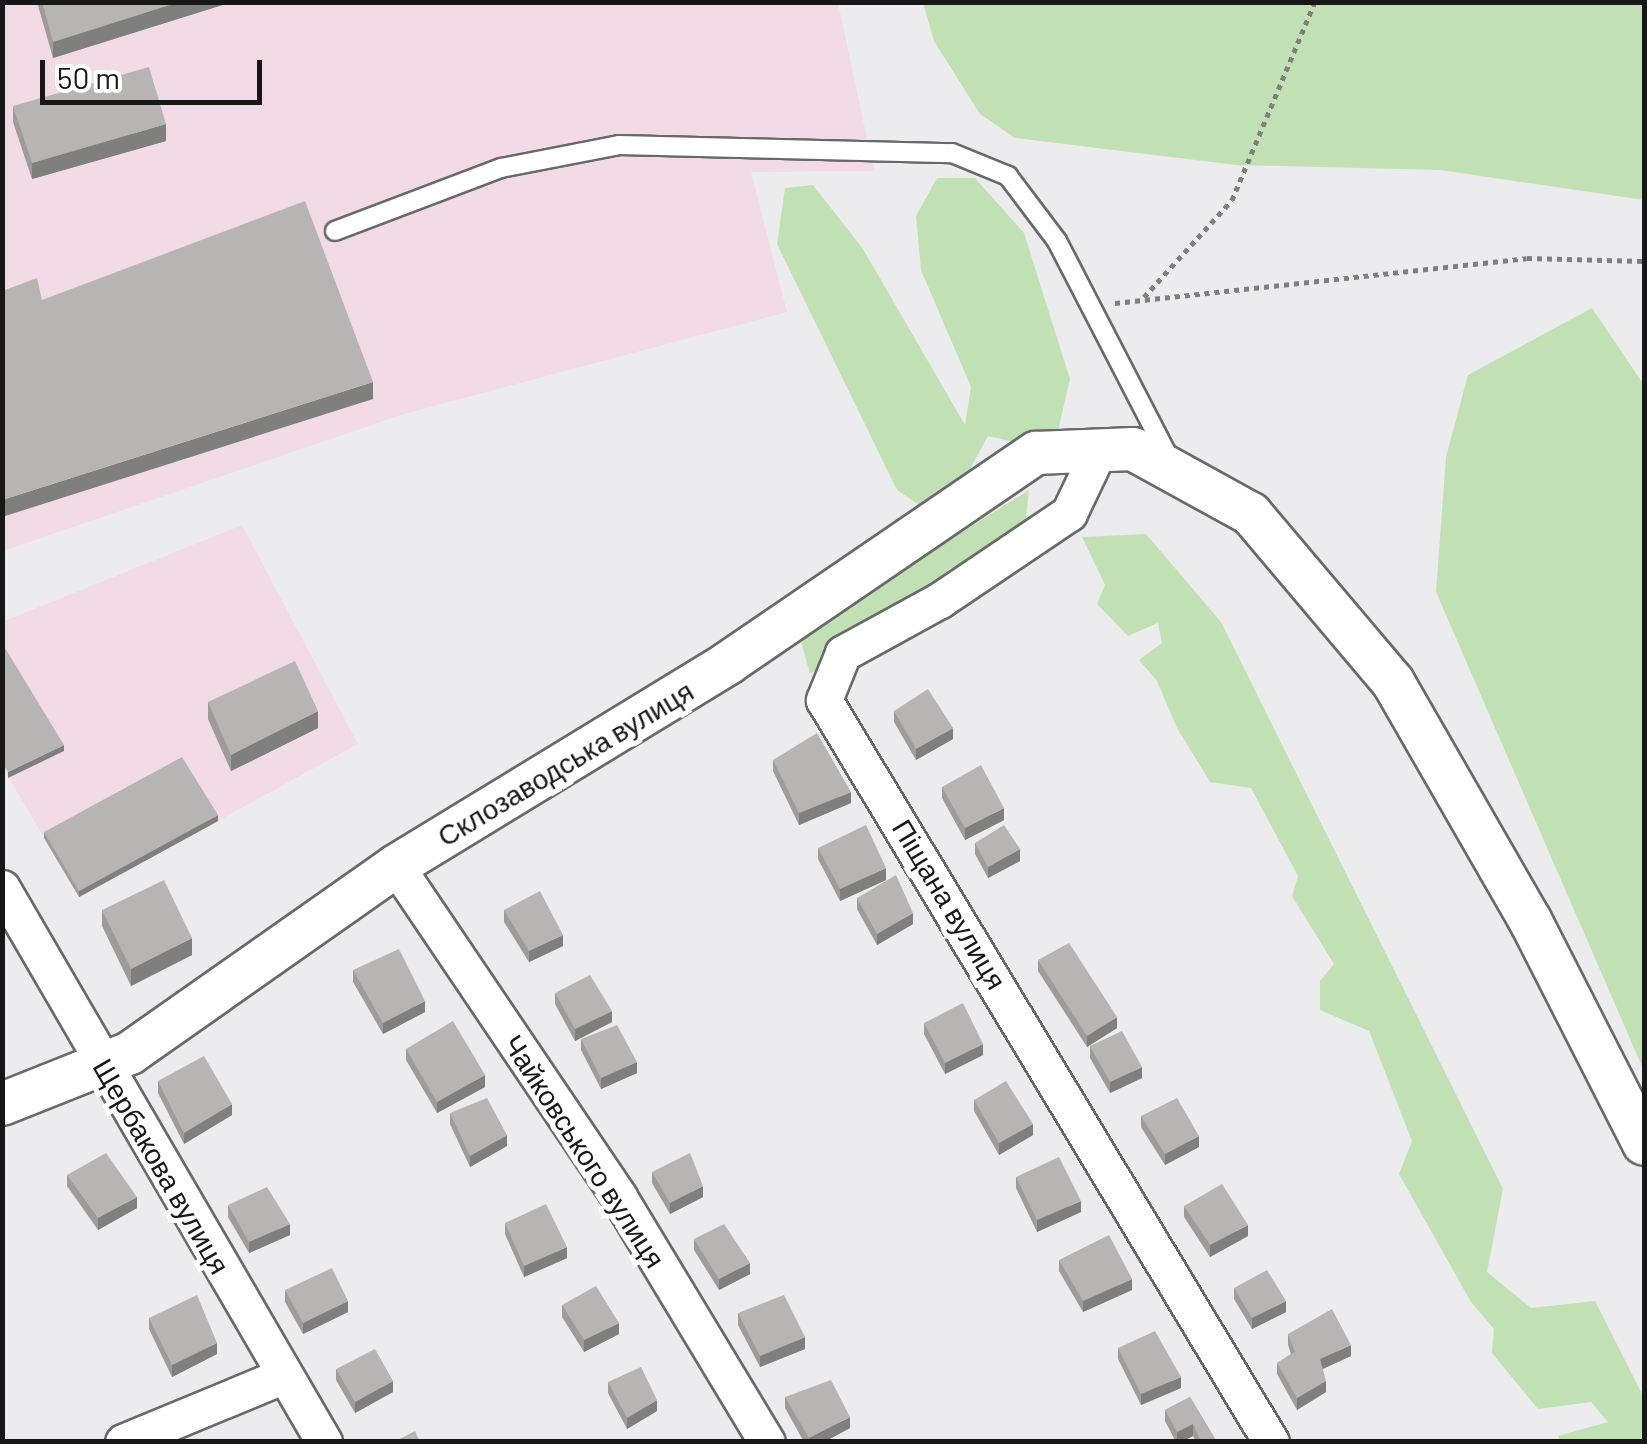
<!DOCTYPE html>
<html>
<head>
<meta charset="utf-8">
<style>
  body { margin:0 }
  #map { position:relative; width:1647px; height:1444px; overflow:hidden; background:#ececee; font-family:Barlow,sans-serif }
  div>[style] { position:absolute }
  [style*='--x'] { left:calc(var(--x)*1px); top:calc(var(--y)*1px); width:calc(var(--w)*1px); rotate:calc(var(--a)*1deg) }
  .industrial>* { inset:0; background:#f2dbe7 }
  .green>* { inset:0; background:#c1e1b4 }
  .path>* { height:5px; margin-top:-2.5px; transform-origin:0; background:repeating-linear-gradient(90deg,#7f7f80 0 5px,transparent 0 10px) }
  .roads { filter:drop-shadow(2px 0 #68696b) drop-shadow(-2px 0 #68696b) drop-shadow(0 2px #68696b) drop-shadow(0 -2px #68696b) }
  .service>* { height:18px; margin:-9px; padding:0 9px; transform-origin:9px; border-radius:9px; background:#fff }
  .minor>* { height:35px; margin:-17.5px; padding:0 17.5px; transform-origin:17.5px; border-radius:17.5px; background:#fff }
  .tertiary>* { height:42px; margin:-21px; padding:0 21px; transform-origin:21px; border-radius:21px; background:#fff }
  .wall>* { inset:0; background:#9d9c9a }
  .shaded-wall>* { inset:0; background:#7f7f7d }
  .building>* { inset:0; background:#b6b5b3 }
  span { translate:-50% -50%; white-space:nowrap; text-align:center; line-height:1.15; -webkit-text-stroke:10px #fff; paint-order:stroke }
  .street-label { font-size:28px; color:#171718 }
  .frame { position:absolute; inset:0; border:5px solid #171718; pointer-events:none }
  .scale { position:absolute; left:40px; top:60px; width:222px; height:45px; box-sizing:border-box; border:5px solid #171718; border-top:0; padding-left:12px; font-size:30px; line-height:35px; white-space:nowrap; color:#171718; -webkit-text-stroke:8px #fff; paint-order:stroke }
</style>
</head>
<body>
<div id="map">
  <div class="industrial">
    <div style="clip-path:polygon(2px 3px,838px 3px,874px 171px,751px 172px,787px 312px,404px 414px,3px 551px)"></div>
    <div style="clip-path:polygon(242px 525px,358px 744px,79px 897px,3px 768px,2px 622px)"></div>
  </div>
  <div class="green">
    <div style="clip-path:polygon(923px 3px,1644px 3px,1644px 200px,1440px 170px,1236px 165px,1015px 138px,980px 114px,934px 41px)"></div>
    <div style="clip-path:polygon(937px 178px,975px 178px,1024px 233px,1070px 379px,1058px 431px,1031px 446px,988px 436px,963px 482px,928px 511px,897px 490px,777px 244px,785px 188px,813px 185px,863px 249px,965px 425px,971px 387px,921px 270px,916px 216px)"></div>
    <div style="clip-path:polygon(1592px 308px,1644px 385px,1644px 1071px,1436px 592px,1446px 457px,1468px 375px)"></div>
    <div style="clip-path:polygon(1029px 490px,1023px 544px,965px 573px,951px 568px,888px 622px,810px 674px,799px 634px)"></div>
    <div style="clip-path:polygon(1146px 534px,1221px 622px,1503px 1189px,1487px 1272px,1531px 1308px,1595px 1301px,1644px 1398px,1644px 1441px,1560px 1441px,1558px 1436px,1608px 1422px,1591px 1402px,1538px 1409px,1492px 1353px,1494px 1329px,1471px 1302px,1399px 1174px,1412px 1141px,1369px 1031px,1320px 1010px,1320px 981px,1334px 964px,1292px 896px,1298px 876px,1251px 788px,1210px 782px,1177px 728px,1157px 681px,1139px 660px,1162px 643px,1158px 623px,1128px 636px,1097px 604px,1105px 585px,1082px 537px)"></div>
  </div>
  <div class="path">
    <div style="--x:1144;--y:297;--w:131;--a:-47.8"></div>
    <div style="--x:1232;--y:200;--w:215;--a:-67.3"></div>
    <div style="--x:1115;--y:303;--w:414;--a:-6.2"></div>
    <div style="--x:1527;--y:258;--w:117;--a:1.5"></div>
  </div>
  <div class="roads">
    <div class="service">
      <div style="--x:335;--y:231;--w:178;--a:-20.8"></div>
      <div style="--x:501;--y:168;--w:120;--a:-11"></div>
      <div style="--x:619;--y:145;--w:333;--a:1.4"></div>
      <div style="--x:952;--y:153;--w:61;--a:22.3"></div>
      <div style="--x:1008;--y:176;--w:81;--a:53"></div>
      <div style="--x:1057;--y:241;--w:246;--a:62.7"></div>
    </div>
    <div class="minor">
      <div style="--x:1099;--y:450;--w:70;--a:115.5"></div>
      <div style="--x:1069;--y:513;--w:156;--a:146"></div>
      <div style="--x:940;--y:600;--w:111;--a:151.3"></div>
      <div style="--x:843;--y:653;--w:51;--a:112"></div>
      <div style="--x:824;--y:700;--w:866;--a:58.93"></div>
      <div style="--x:396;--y:866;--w:399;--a:56"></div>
      <div style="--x:619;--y:1197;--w:286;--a:58.9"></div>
      <div style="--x:2;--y:888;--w:641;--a:59.83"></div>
      <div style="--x:123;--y:1442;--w:175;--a:-22.5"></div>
    </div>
    <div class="tertiary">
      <div style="--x:2;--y:1104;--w:138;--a:-21.7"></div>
      <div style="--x:130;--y:1053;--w:325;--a:-35.1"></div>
      <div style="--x:396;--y:866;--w:389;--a:-31.4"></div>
      <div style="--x:728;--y:663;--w:373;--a:-34.3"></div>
      <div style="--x:1036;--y:453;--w:97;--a:-2.4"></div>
      <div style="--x:1133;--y:449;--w:135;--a:28.8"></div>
      <div style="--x:1251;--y:514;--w:220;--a:49.8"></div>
      <div style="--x:1393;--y:682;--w:275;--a:60.1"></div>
      <div style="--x:1530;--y:920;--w:251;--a:63"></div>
    </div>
  </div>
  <div class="wall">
    <div style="clip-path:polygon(37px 2px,232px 2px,53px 58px)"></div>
    <div style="clip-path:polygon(13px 106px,166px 141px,32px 179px,13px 122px)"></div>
    <div style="clip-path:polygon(208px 702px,318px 728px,231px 771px,208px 719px)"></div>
    <div style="clip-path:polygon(894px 711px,953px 739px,916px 760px,894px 722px)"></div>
    <div style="clip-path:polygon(773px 760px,851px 803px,799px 825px,773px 771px)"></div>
    <div style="clip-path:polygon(942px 787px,1004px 820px,965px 840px,942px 798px)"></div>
    <div style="clip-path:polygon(218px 821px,79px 897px,44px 838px,44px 832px)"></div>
    <div style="clip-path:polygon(975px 843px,1020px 861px,988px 878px,975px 854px)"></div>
    <div style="clip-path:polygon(818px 848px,886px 880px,840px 901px,818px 859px)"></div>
    <div style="clip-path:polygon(857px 898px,913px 924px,877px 945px,857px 909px)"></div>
    <div style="clip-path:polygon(102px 910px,192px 955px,131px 986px,102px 926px)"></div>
    <div style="clip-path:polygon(504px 910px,563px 946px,529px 962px,504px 922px)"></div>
    <div style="clip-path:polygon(1038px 960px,1117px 1028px,1087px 1047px,1038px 971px)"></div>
    <div style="clip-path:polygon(353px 970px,425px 1012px,383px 1034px,353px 982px)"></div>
    <div style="clip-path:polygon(555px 993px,612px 1022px,575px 1041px,555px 1004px)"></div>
    <div style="clip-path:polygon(924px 1023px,983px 1055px,945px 1074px,924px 1034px)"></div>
    <div style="clip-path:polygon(581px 1039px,637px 1073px,601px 1089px,581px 1050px)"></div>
    <div style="clip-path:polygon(1090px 1046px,1142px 1078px,1110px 1093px,1090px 1058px)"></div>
    <div style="clip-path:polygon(406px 1049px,485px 1087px,437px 1113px,406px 1060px)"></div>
    <div style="clip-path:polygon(158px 1081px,232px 1115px,184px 1144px,158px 1093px)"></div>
    <div style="clip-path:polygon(974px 1100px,1033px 1135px,999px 1155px,974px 1111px)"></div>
    <div style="clip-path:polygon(450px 1113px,507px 1146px,470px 1167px,450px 1124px)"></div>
    <div style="clip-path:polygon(1141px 1116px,1199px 1147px,1165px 1165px,1141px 1127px)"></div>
    <div style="clip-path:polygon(652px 1172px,703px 1197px,670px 1214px,652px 1183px)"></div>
    <div style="clip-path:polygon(67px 1175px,137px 1208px,98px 1230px,67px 1186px)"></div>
    <div style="clip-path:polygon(1016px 1177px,1081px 1212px,1037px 1232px,1016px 1188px)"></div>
    <div style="clip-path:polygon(228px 1205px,290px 1235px,249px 1253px,228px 1217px)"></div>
    <div style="clip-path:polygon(1184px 1206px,1248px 1236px,1210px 1257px,1184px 1217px)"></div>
    <div style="clip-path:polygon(505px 1223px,567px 1258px,524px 1277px,505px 1234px)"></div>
    <div style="clip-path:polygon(694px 1239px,750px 1274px,719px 1290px,694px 1250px)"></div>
    <div style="clip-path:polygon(1059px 1260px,1132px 1290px,1083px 1312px,1059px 1271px)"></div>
    <div style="clip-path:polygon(1234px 1288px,1286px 1312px,1252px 1329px,1234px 1299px)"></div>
    <div style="clip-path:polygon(285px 1290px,348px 1312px,303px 1334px,285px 1302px)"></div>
    <div style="clip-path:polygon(562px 1305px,619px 1334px,584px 1352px,562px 1317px)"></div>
    <div style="clip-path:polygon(738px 1313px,805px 1349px,760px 1367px,738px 1325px)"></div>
    <div style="clip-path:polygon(149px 1318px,217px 1354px,172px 1377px,149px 1329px)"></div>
    <div style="clip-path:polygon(1288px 1334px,1351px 1356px,1323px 1369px,1326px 1392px,1297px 1410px,1277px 1374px,1277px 1363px,1291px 1354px,1288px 1345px)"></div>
    <div style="clip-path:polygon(1118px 1348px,1181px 1388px,1141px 1405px,1118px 1359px)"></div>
    <div style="clip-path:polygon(336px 1369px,393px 1392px,355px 1413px,336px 1380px)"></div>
    <div style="clip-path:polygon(608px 1382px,657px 1411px,627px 1429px,608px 1393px)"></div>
    <div style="clip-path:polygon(785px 1397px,850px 1428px,824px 1442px,804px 1442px,785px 1408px)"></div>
    <div style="clip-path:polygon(1190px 1397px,1217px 1442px,1196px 1442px,1193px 1436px,1181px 1442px,1176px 1442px,1165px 1421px,1165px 1410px)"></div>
  </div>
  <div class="shaded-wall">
    <div style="clip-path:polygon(179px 2px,232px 2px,53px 58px,53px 42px)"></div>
    <div style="clip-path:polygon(166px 124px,166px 141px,32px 179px,32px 163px)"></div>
    <div style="clip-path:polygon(373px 382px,373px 399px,2px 517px,2px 500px)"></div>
    <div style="clip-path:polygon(318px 711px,318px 728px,231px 771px,231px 755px)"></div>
    <div style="clip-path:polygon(953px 728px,953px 739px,916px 760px,916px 749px)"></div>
    <div style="clip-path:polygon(64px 745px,64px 751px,8px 778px,8px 772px)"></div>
    <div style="clip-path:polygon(851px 792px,851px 803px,799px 825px,799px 813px)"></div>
    <div style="clip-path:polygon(1004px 808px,1004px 820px,965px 840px,965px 828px)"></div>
    <div style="clip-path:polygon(218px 815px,218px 821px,79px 897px,79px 891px)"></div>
    <div style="clip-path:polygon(1020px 849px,1020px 861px,988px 878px,988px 867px)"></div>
    <div style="clip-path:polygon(886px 868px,886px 880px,840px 901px,840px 889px)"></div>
    <div style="clip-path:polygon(913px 913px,913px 924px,877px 945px,877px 934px)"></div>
    <div style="clip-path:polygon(563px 935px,563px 946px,529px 962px,529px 951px)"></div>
    <div style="clip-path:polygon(192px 938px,192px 955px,131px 986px,131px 969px)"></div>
    <div style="clip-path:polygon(425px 1001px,425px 1012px,383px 1034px,383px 1023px)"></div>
    <div style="clip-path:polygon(612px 1011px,612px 1022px,575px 1041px,575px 1029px)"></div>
    <div style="clip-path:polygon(1117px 1017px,1117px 1028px,1087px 1047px,1087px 1036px)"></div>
    <div style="clip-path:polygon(983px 1044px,983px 1055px,945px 1074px,945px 1063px)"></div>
    <div style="clip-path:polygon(637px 1062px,637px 1073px,601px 1089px,601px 1078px)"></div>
    <div style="clip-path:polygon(1142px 1067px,1142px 1078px,1110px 1093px,1110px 1082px)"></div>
    <div style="clip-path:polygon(485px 1075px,485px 1087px,437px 1113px,437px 1102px)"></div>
    <div style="clip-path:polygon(232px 1104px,232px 1115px,184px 1144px,184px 1133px)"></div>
    <div style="clip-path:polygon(1033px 1124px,1033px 1135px,999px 1155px,999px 1143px)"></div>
    <div style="clip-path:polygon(507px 1135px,507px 1146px,470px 1167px,470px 1156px)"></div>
    <div style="clip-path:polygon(1199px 1136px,1199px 1147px,1165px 1165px,1165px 1154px)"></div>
    <div style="clip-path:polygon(703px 1186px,703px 1197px,670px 1214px,670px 1203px)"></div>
    <div style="clip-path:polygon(137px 1197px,137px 1208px,98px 1230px,98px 1218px)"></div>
    <div style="clip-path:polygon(1081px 1201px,1081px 1212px,1037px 1232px,1037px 1220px)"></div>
    <div style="clip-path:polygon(290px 1224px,290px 1235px,249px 1253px,249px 1242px)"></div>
    <div style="clip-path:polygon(1248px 1225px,1248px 1236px,1210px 1257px,1210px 1245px)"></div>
    <div style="clip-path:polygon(567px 1247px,567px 1258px,524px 1277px,524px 1266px)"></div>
    <div style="clip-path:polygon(750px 1263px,750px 1274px,719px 1290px,719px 1279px)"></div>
    <div style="clip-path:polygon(1132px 1279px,1132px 1290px,1083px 1312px,1083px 1301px)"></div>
    <div style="clip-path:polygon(348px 1301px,348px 1312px,303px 1334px,303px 1323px)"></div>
    <div style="clip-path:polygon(1286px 1301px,1286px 1312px,1252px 1329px,1252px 1318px)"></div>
    <div style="clip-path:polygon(619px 1323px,619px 1334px,584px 1352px,584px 1340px)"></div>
    <div style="clip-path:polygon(805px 1337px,805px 1349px,760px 1367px,760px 1356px)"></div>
    <div style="clip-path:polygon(217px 1343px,217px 1354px,172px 1377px,172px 1365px)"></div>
    <div style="clip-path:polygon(1351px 1345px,1351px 1356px,1320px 1370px,1320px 1359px)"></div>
    <div style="clip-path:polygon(1181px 1377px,1181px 1388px,1141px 1405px,1141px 1394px)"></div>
    <div style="clip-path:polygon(393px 1381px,393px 1392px,355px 1413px,355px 1402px)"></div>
    <div style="clip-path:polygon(1326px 1381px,1326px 1392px,1297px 1410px,1297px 1398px)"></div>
    <div style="clip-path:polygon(657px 1400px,657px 1411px,627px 1429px,627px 1418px)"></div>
    <div style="clip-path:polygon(850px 1417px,850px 1428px,824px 1442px,809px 1442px,809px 1438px)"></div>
    <div style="clip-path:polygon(1193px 1424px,1193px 1436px,1181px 1442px,1177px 1442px,1177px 1432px)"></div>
  </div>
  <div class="building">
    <div style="clip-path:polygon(42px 2px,179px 2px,53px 42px)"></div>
    <div style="clip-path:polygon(149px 67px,166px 124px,32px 163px,13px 106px)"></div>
    <div style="clip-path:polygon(305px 201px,373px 382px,2px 500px,2px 291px,37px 278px,42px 300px)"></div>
    <div style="clip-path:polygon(2px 643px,64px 745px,8px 772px,2px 762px)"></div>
    <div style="clip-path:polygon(295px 661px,318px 711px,231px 755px,208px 702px)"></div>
    <div style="clip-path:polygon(928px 689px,953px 728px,916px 749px,894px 711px)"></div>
    <div style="clip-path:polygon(817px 733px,851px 792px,799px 813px,773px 760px)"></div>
    <div style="clip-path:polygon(182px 757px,218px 815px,79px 891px,44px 832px)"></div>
    <div style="clip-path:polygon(981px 765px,1004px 808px,965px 828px,942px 787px)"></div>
    <div style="clip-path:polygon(866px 825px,886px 868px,840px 889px,818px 848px)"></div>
    <div style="clip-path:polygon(1004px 825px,1020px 849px,988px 867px,975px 843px)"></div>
    <div style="clip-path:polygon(896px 875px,913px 913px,877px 934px,857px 898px)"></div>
    <div style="clip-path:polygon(164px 880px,192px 938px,131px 969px,102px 910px)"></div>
    <div style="clip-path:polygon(540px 891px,563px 935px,529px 951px,504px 910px)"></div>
    <div style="clip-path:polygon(1069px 943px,1117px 1017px,1087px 1036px,1038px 960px)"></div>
    <div style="clip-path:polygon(399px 949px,425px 1001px,383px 1023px,353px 970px)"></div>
    <div style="clip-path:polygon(590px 975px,612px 1011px,575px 1029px,555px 993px)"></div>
    <div style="clip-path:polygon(963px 1003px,983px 1044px,945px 1063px,924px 1023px)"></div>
    <div style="clip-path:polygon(453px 1021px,485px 1075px,437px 1102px,406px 1049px)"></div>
    <div style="clip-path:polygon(617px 1025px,637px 1062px,601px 1078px,581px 1039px)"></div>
    <div style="clip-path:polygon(1122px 1031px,1142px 1067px,1110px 1082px,1090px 1046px)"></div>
    <div style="clip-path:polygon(204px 1056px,232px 1104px,184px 1133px,158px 1081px)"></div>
    <div style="clip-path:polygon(1006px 1081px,1033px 1124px,999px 1143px,974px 1100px)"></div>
    <div style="clip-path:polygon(487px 1098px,507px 1135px,470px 1156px,450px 1113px)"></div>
    <div style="clip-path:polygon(1177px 1098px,1199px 1136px,1165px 1154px,1141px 1116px)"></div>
    <div style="clip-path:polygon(106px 1153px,137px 1197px,98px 1218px,67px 1175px)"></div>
    <div style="clip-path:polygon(690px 1153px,703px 1186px,670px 1203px,652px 1172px)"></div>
    <div style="clip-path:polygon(1059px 1157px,1081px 1201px,1037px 1220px,1016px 1177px)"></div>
    <div style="clip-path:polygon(1222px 1184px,1248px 1225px,1210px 1245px,1184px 1206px)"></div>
    <div style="clip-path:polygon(267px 1187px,290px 1224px,249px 1242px,228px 1205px)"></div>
    <div style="clip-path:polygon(546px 1204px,567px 1247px,524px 1266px,505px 1223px)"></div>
    <div style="clip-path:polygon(724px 1224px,750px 1263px,719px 1279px,694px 1239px)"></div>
    <div style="clip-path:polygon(1109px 1235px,1132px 1279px,1083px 1301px,1059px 1260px)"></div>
    <div style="clip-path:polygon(332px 1268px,348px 1301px,303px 1323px,285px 1290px)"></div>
    <div style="clip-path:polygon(1267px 1270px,1286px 1301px,1252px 1318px,1234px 1288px)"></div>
    <div style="clip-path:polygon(596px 1286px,619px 1323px,584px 1340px,562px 1305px)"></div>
    <div style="clip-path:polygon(197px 1295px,217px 1343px,172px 1365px,149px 1318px)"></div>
    <div style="clip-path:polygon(784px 1295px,805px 1337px,760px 1356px,738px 1313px)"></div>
    <div style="clip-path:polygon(1332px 1309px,1351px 1345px,1320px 1359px,1326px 1381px,1297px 1398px,1277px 1363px,1295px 1352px,1288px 1334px)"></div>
    <div style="clip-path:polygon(1155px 1331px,1181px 1377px,1141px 1394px,1118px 1348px)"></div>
    <div style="clip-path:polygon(375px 1349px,393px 1381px,355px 1402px,336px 1369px)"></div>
    <div style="clip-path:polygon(641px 1367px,657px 1400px,627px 1418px,608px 1382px)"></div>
    <div style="clip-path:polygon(831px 1380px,850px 1417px,809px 1438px,785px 1397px)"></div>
    <div style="clip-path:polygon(1190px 1397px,1217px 1442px,1201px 1442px,1193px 1424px,1177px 1432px,1165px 1410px)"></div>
    <div style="clip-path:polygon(415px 1431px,420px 1442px,394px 1442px)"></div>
  </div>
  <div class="street-label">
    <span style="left:565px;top:763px;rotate:-31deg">Склозаводська вулиця</span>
    <span style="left:950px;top:904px;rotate:59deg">Піщана вулиця</span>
    <span style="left:585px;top:1151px;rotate:57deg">Чайковського вулиця</span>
    <span style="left:162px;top:1166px;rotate:60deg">Щербакова вулиця</span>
  </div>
  <div class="frame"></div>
  <div class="scale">50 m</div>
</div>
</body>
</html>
